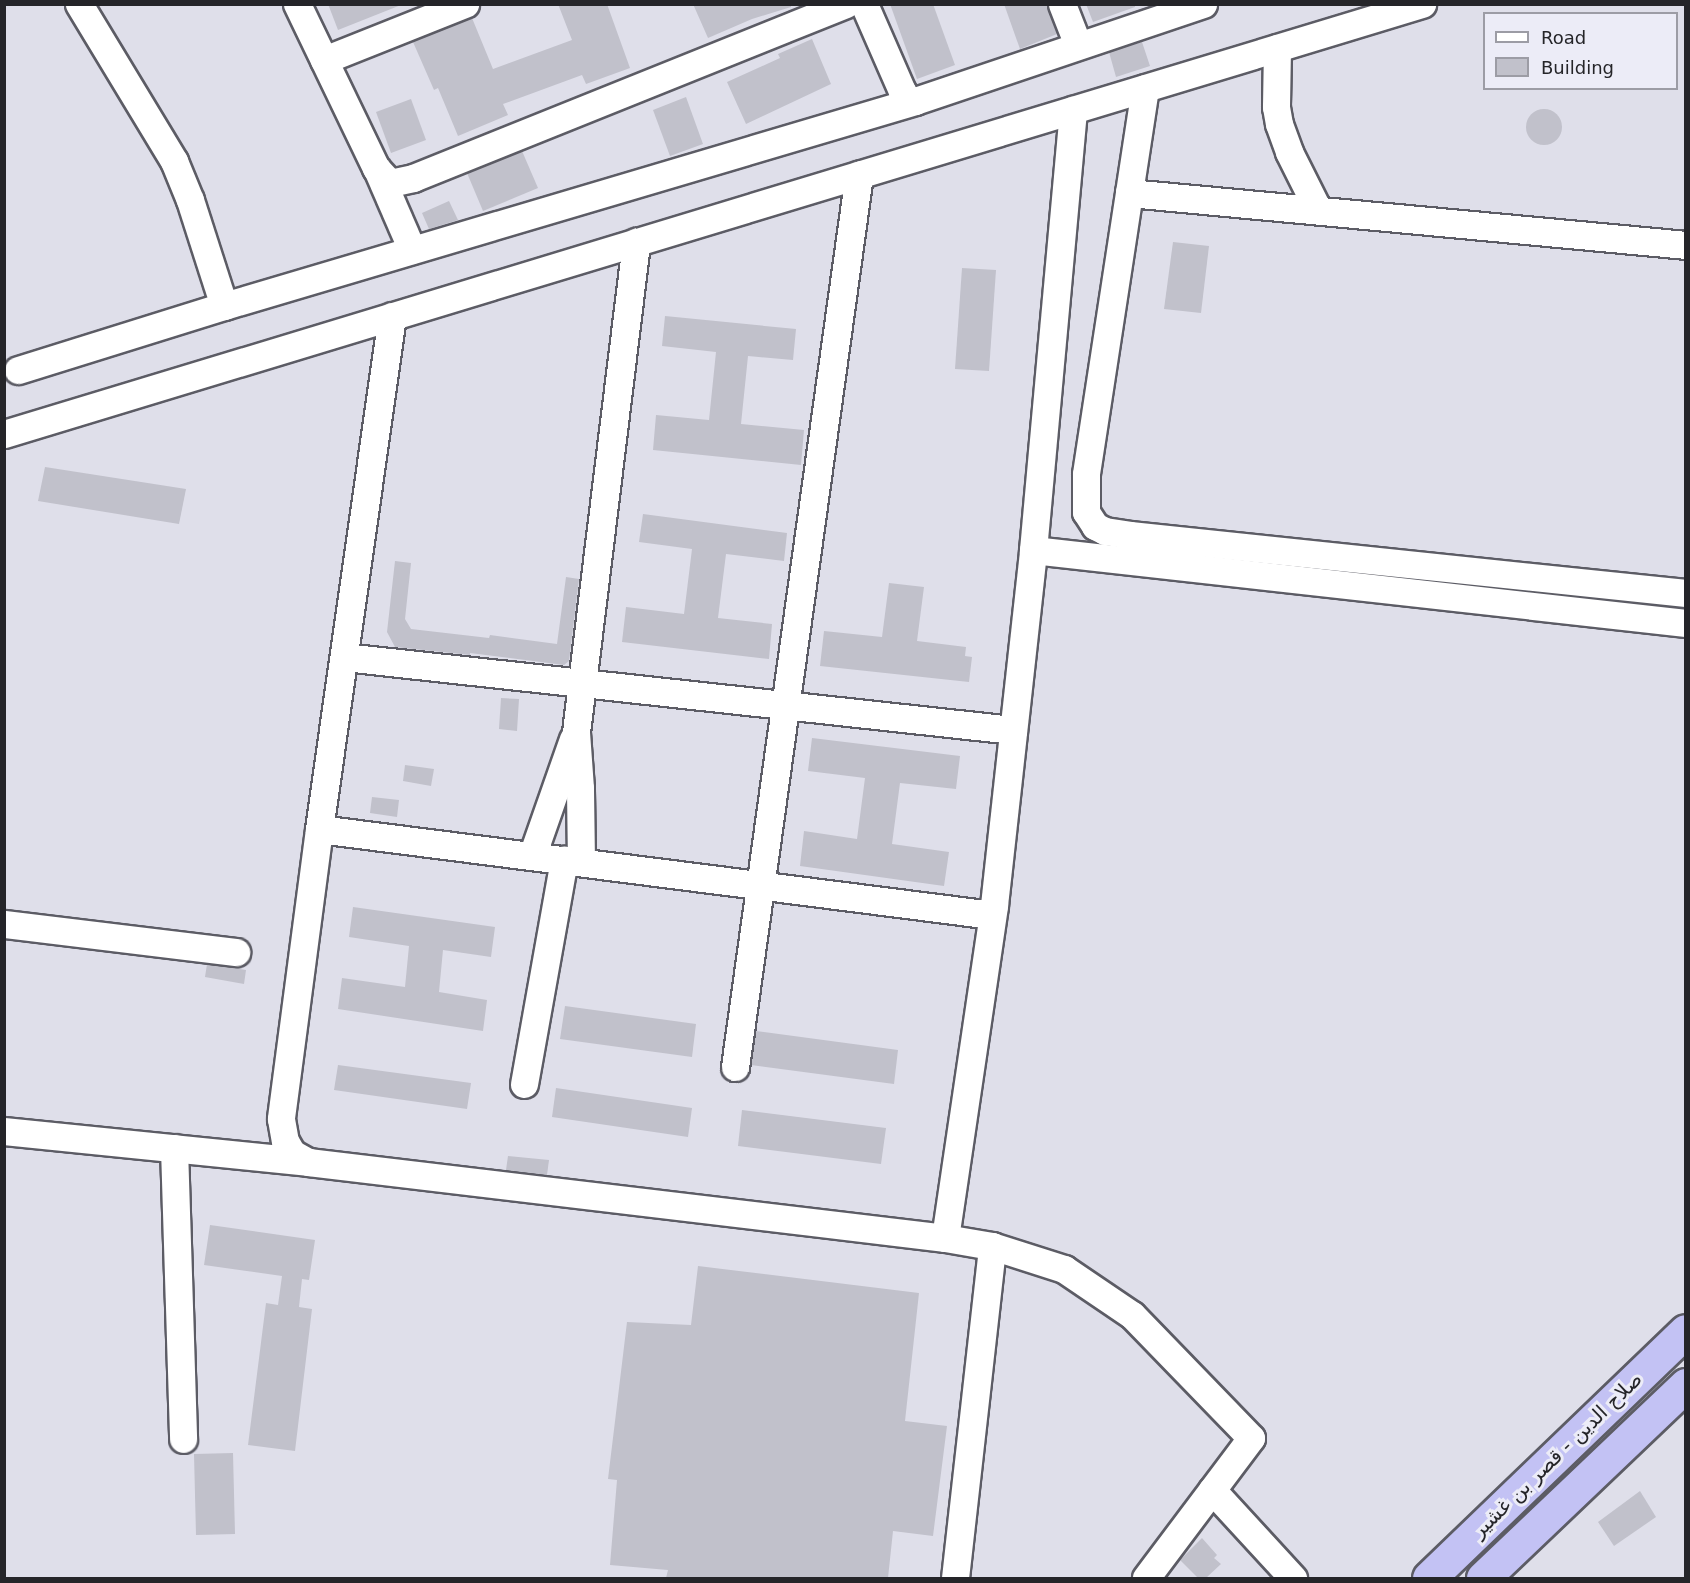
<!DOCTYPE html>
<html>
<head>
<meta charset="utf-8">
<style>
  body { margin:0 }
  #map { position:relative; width:1690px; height:1583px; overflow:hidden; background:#dfdfea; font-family:"DejaVu Sans",Vazirmatn,sans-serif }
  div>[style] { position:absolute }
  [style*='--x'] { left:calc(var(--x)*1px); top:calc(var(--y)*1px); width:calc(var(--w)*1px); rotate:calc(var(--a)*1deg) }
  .building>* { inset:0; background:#c1c1cb }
  .round { border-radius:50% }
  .roads { filter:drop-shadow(2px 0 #5c5c65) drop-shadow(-2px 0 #5c5c65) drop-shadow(0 2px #5c5c65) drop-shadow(0 -2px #5c5c65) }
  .minor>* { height:27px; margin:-13.5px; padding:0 13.5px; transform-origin:13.5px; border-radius:13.5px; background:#fff }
  .highway>* { height:33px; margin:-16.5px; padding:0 16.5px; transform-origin:16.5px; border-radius:16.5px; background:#c3c2f4 }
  span { translate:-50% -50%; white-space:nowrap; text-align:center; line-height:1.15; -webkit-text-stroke:6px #ececf7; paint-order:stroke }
  .street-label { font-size:20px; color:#252529 }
  .frame { position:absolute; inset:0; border:6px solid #252529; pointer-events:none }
  .legend { position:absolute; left:1483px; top:12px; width:195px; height:78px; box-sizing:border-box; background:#ececf7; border:2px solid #9c9ca5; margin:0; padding:8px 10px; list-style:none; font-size:18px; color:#252529 }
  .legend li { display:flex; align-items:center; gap:12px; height:30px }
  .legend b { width:30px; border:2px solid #9c9ca5 }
</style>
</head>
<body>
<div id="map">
  <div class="building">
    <div style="clip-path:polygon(328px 4px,400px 4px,401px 5px,338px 30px)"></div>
    <div style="clip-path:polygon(558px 4px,607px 4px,630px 68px,586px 84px,582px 75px,503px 104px,508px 115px,458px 136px,438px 88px,434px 90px,413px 42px,472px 18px,493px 69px,572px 40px)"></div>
    <div style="clip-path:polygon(693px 4px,791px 4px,791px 7px,752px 19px,708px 38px)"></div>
    <div style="clip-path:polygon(890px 4px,933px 4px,955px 65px,917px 79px)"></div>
    <div style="clip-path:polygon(1004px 4px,1047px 4px,1057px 34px,1020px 49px)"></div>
    <div style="clip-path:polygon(1086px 4px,1135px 4px,1135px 7px,1093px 22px)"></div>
    <div style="clip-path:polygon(812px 39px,831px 84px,746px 124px,727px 82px,780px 58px,778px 54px)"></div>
    <div style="clip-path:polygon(1142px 42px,1150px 66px,1116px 77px,1109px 52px)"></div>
    <div style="clip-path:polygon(686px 97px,703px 144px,670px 156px,653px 110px)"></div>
    <div style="clip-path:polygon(411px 99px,426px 140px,391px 153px,376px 112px)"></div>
    <div class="round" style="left:1526px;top:109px;width:36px;height:36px"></div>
    <div style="clip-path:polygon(522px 151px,538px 188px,483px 211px,467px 173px)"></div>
    <div style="clip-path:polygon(449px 201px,458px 220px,429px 229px,422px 213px)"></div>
    <div style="clip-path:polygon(1173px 242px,1209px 246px,1201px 313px,1164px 309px)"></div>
    <div style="clip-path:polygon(962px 268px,996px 270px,989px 371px,955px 369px)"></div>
    <div style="clip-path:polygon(665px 316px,796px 329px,793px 360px,748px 356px,741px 424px,804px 430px,801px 465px,653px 450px,656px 415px,709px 420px,716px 352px,662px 346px)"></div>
    <div style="clip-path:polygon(45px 467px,186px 489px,179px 524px,38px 501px)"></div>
    <div style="clip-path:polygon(643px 514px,787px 533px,784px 561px,726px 554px,718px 618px,772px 624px,769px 659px,622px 642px,626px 607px,684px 614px,692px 549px,639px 542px)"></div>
    <div style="clip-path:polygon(395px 561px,411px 563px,405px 619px,411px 629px,489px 638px,490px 635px,557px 644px,566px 577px,579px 579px,569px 661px,564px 665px,470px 653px,470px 655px,395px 647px,387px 632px)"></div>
    <div style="clip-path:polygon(889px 583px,924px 587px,917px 641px,966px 647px,965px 656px,972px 657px,969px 682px,820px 666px,824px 631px,882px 637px)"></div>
    <div style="clip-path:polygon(501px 698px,519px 699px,517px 731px,499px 729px)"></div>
    <div style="clip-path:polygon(812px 738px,960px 756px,956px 789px,900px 783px,892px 844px,949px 852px,944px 886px,800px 866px,804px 831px,857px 839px,865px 778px,808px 771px)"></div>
    <div style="clip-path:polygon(405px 765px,434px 769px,431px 786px,403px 781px)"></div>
    <div style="clip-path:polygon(372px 797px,399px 800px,397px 817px,370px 813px)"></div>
    <div style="clip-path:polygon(353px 907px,495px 927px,491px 957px,443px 950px,439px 992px,487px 1000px,483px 1031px,338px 1009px,342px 978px,405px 987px,409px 946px,349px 937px)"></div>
    <div style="clip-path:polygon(207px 964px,246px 970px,244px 984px,205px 977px)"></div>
    <div style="clip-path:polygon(565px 1006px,696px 1024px,692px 1057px,560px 1039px)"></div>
    <div style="clip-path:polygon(756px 1031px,898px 1050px,894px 1084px,751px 1065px)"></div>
    <div style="clip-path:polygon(338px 1065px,471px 1083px,467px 1109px,334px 1090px)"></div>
    <div style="clip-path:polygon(556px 1088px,692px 1108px,688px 1137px,552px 1117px)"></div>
    <div style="clip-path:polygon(742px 1110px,886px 1128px,881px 1164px,738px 1146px)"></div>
    <div style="clip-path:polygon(508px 1156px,549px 1160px,547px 1175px,506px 1170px)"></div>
    <div style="clip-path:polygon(210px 1225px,315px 1240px,309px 1280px,302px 1279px,299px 1307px,312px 1309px,295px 1451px,248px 1445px,266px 1303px,278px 1305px,282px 1276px,204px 1265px)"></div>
    <div style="clip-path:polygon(698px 1266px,919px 1293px,905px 1421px,947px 1426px,933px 1536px,893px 1531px,888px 1578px,666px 1578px,668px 1570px,610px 1565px,617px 1480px,608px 1479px,627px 1322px,691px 1325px)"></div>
    <div style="clip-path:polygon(233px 1453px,235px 1534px,196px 1535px,194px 1454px)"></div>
    <div style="clip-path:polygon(1640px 1491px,1656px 1517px,1614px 1546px,1598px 1522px)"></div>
    <div style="clip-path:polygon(1202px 1538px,1217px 1555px,1214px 1558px,1221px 1564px,1206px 1578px,1198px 1578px,1180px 1560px)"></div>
  </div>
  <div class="roads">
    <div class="minor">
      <div style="--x:79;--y:4;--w:184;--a:58.8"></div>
      <div style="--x:174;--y:161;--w:42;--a:67.7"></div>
      <div style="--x:190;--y:200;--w:111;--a:72.2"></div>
      <div style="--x:297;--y:4;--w:182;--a:64.3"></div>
      <div style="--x:376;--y:168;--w:21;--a:47"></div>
      <div style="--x:390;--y:183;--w:24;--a:-12"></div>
      <div style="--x:413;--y:178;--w:466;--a:-21.9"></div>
      <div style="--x:864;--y:4;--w:95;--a:66.4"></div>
      <div style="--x:902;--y:91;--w:9;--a:58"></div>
      <div style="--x:907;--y:99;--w:8;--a:14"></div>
      <div style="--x:915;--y:101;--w:304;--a:-18.6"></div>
      <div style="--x:1062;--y:4;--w:44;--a:68.7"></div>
      <div style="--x:1277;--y:48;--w:59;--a:91"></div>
      <div style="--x:1276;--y:107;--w:17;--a:80"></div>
      <div style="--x:1279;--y:124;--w:30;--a:70"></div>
      <div style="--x:1289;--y:152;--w:65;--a:63.4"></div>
      <div style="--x:324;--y:60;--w:152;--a:-21.7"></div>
      <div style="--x:1145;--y:88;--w:390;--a:98.7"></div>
      <div style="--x:1086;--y:474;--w:38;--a:90"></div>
      <div style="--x:1086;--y:512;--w:17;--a:57"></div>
      <div style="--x:1095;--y:526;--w:11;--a:27"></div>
      <div style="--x:1105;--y:531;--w:25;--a:9"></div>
      <div style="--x:1130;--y:535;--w:559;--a:5.96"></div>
      <div style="--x:377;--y:169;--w:88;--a:66.6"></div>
      <div style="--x:1129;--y:193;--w:559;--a:5.33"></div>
      <div style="--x:392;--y:316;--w:518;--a:98.1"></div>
      <div style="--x:319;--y:829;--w:292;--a:97.5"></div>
      <div style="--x:281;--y:1119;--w:22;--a:80"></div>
      <div style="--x:285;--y:1141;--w:14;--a:60"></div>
      <div style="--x:292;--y:1153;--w:18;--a:29"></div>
      <div style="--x:308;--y:1162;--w:642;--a:6.8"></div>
      <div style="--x:945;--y:1238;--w:48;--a:9.7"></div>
      <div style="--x:992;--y:1246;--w:76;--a:17.7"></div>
      <div style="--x:1064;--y:1269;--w:82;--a:34.1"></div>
      <div style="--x:1132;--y:1315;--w:171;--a:45.9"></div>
      <div style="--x:1251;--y:1438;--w:175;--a:126.9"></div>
      <div style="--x:18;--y:370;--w:216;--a:-17.3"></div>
      <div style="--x:224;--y:306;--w:721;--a:-16.52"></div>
      <div style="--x:4;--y:434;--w:1482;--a:-16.87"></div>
      <div style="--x:1033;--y:550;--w:657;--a:6.38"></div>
      <div style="--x:344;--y:657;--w:673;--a:6.23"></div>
      <div style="--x:319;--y:829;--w:678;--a:7.28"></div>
      <div style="--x:532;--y:856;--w:124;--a:-70.7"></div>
      <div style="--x:581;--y:862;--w:74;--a:-90.8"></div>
      <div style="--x:580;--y:788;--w:56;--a:-94.1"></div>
      <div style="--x:576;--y:732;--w:494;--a:-83"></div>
      <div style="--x:4;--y:924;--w:234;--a:6.9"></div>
      <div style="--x:735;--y:1067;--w:901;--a:-82.09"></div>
      <div style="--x:524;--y:1084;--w:228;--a:-79.9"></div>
      <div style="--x:4;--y:1131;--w:306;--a:5.8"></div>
      <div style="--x:174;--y:1148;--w:291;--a:88.2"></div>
      <div style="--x:945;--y:1238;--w:337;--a:-81.6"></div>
      <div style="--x:994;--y:905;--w:357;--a:-83.7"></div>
      <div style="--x:1033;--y:550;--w:442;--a:-84.8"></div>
      <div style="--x:1212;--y:1490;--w:120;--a:47.4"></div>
      <div style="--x:955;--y:1578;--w:334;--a:-83.6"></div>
    </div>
    <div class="highway">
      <div style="--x:1429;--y:1578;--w:356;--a:-43.9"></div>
      <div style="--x:1483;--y:1578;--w:280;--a:-43.6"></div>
    </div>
  </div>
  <div class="street-label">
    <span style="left:1557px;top:1455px;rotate:-44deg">صلاح الدين - قصر بن غشير</span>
  </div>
  <div class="frame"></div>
  <ul class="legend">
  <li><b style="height:8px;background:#fff"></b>Road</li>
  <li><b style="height:16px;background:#c1c1cb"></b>Building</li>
  </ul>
</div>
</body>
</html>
